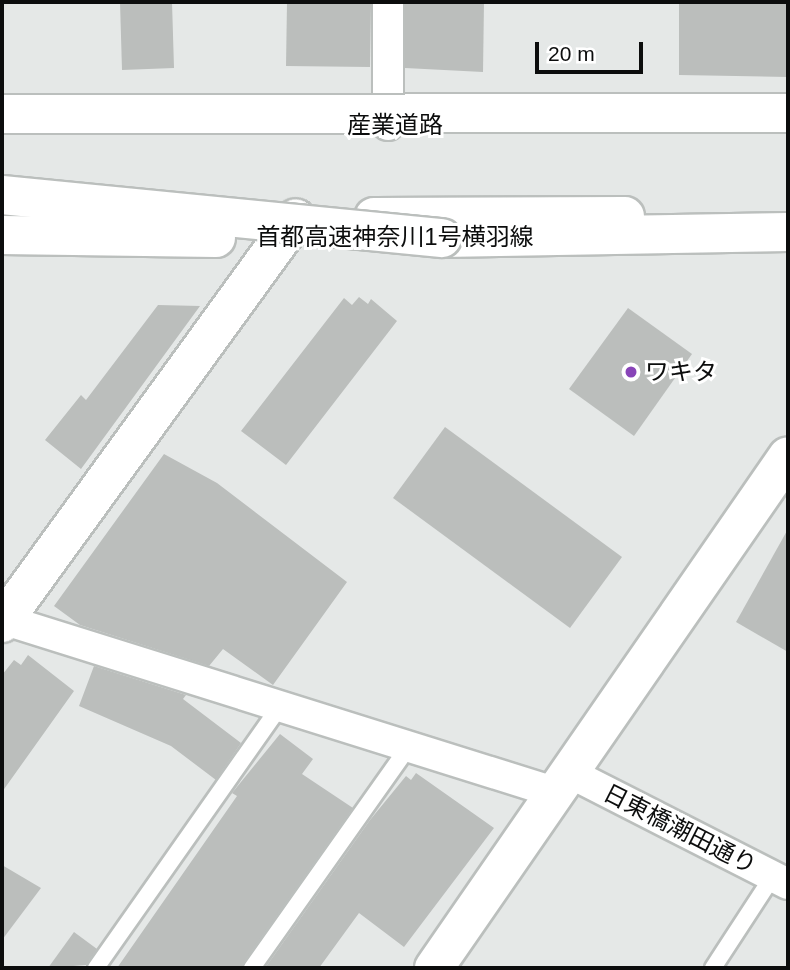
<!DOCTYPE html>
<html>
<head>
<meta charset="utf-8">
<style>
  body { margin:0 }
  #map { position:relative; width:790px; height:970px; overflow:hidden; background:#e5e8e7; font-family:Arial,"Noto Sans JP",sans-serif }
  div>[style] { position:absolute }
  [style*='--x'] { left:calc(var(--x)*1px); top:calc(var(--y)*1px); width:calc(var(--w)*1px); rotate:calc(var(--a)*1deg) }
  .building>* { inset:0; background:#bbbebc }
  .roads { filter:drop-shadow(2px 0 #bbbfbd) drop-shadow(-2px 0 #bbbfbd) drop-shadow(0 2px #bbbfbd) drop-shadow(0 -2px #bbbfbd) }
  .service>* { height:16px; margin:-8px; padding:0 8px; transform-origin:8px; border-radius:8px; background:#fff }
  .minor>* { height:30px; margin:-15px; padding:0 15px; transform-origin:15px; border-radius:15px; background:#fff }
  .tertiary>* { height:38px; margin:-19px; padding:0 19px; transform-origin:19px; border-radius:19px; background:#fff }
  .primary>* { height:38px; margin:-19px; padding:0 19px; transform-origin:19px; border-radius:19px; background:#fff }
  .motorway>* { height:38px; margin:-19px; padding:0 19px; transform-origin:19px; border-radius:19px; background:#fff }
  .bridges { filter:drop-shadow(2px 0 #bbbfbd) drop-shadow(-2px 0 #bbbfbd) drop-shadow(0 2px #bbbfbd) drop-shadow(0 -2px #bbbfbd) }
  .motorway-bridge>* { height:38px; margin:-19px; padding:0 19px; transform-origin:19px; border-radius:19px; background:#fff }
  .dots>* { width:19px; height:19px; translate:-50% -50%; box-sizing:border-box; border:4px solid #fff; border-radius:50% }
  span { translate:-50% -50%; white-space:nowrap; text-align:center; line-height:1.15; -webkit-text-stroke:6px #fff; paint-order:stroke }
  .street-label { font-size:24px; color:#0c0d0d }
  .poi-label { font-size:24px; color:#0c0d0d }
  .left { translate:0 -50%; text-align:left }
  .frame { position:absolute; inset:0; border:4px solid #0c0d0d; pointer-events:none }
  .scale { position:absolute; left:535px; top:42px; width:108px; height:32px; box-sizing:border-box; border:4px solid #0c0d0d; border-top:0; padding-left:9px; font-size:21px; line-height:24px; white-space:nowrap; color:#0c0d0d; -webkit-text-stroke:5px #fff; paint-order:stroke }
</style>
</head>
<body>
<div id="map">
  <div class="building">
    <div style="clip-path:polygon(120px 2px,172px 2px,174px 68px,122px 70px)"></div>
    <div style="clip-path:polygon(287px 2px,371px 2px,370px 67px,286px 66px)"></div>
    <div style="clip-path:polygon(405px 2px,484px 2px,483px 72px,405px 68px)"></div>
    <div style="clip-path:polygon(679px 2px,788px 2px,788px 77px,679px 75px)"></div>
    <div style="clip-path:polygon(359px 297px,368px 304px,371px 299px,397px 321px,286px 465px,241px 431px,344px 298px,352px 305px)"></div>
    <div style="clip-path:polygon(158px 305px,200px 306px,81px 469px,45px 440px,81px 395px,86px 400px)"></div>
    <div style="clip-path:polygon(628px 308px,692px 354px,634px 436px,569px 389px)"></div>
    <div style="clip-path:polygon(445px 427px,622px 557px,570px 628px,393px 498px)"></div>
    <div style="clip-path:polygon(164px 454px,217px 483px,347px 582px,273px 685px,223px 649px,209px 666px,80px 625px,54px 606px)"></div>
    <div style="clip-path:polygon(788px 529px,788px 652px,736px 622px)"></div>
    <div style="clip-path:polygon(28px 655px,74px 691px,2px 792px,2px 675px,14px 660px,21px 665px)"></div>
    <div style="clip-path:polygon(94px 666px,186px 695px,183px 699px,241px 743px,216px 780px,171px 746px,79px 706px)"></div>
    <div style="clip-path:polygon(280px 734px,313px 759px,302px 774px,353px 808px,242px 968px,117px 968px,237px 796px,232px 793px)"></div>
    <div style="clip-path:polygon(416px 773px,494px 828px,404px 947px,359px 913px,319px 968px,265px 968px,370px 820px,406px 776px,411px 780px)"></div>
    <div style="clip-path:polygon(2px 865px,41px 888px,2px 940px)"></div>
    <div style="clip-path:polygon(74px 932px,97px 949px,86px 965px,48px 968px)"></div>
  </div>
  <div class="roads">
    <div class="service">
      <div style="--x:96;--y:968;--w:318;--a:-54.9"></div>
      <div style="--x:252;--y:968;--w:273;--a:-54.7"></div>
      <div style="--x:713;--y:968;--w:110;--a:-56.9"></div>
    </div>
    <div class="minor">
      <div style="--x:388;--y:125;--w:123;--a:-90"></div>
      <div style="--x:2;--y:619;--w:582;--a:17.41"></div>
      <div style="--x:572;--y:774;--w:242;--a:27"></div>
    </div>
    <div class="tertiary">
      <div style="--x:2;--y:623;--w:500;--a:-54.02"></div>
      <div style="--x:434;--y:968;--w:622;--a:-55.34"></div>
    </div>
    <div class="primary">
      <div style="--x:374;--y:217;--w:251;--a:-0.2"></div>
    </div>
    <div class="motorway">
      <div style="--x:442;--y:238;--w:346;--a:-1"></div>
    </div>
  </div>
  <div class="bridges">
    <div class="motorway-bridge">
      <div style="--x:2;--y:114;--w:786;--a:-0.07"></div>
      <div style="--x:2;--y:195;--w:442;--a:5.6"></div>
      <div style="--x:2;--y:235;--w:214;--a:0.8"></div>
    </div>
  </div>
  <div class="dots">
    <div style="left:631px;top:372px;background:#8844b8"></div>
  </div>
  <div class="street-label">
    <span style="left:395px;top:125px">産業道路</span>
    <span style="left:395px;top:237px">首都高速神奈川1号横羽線</span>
    <span style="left:680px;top:829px;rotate:27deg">日東橋潮田通り</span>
  </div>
  <div class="poi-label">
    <span class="left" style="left:645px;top:372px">ワキタ</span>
  </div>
  <div class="frame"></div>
  <div class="scale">20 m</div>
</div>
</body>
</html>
